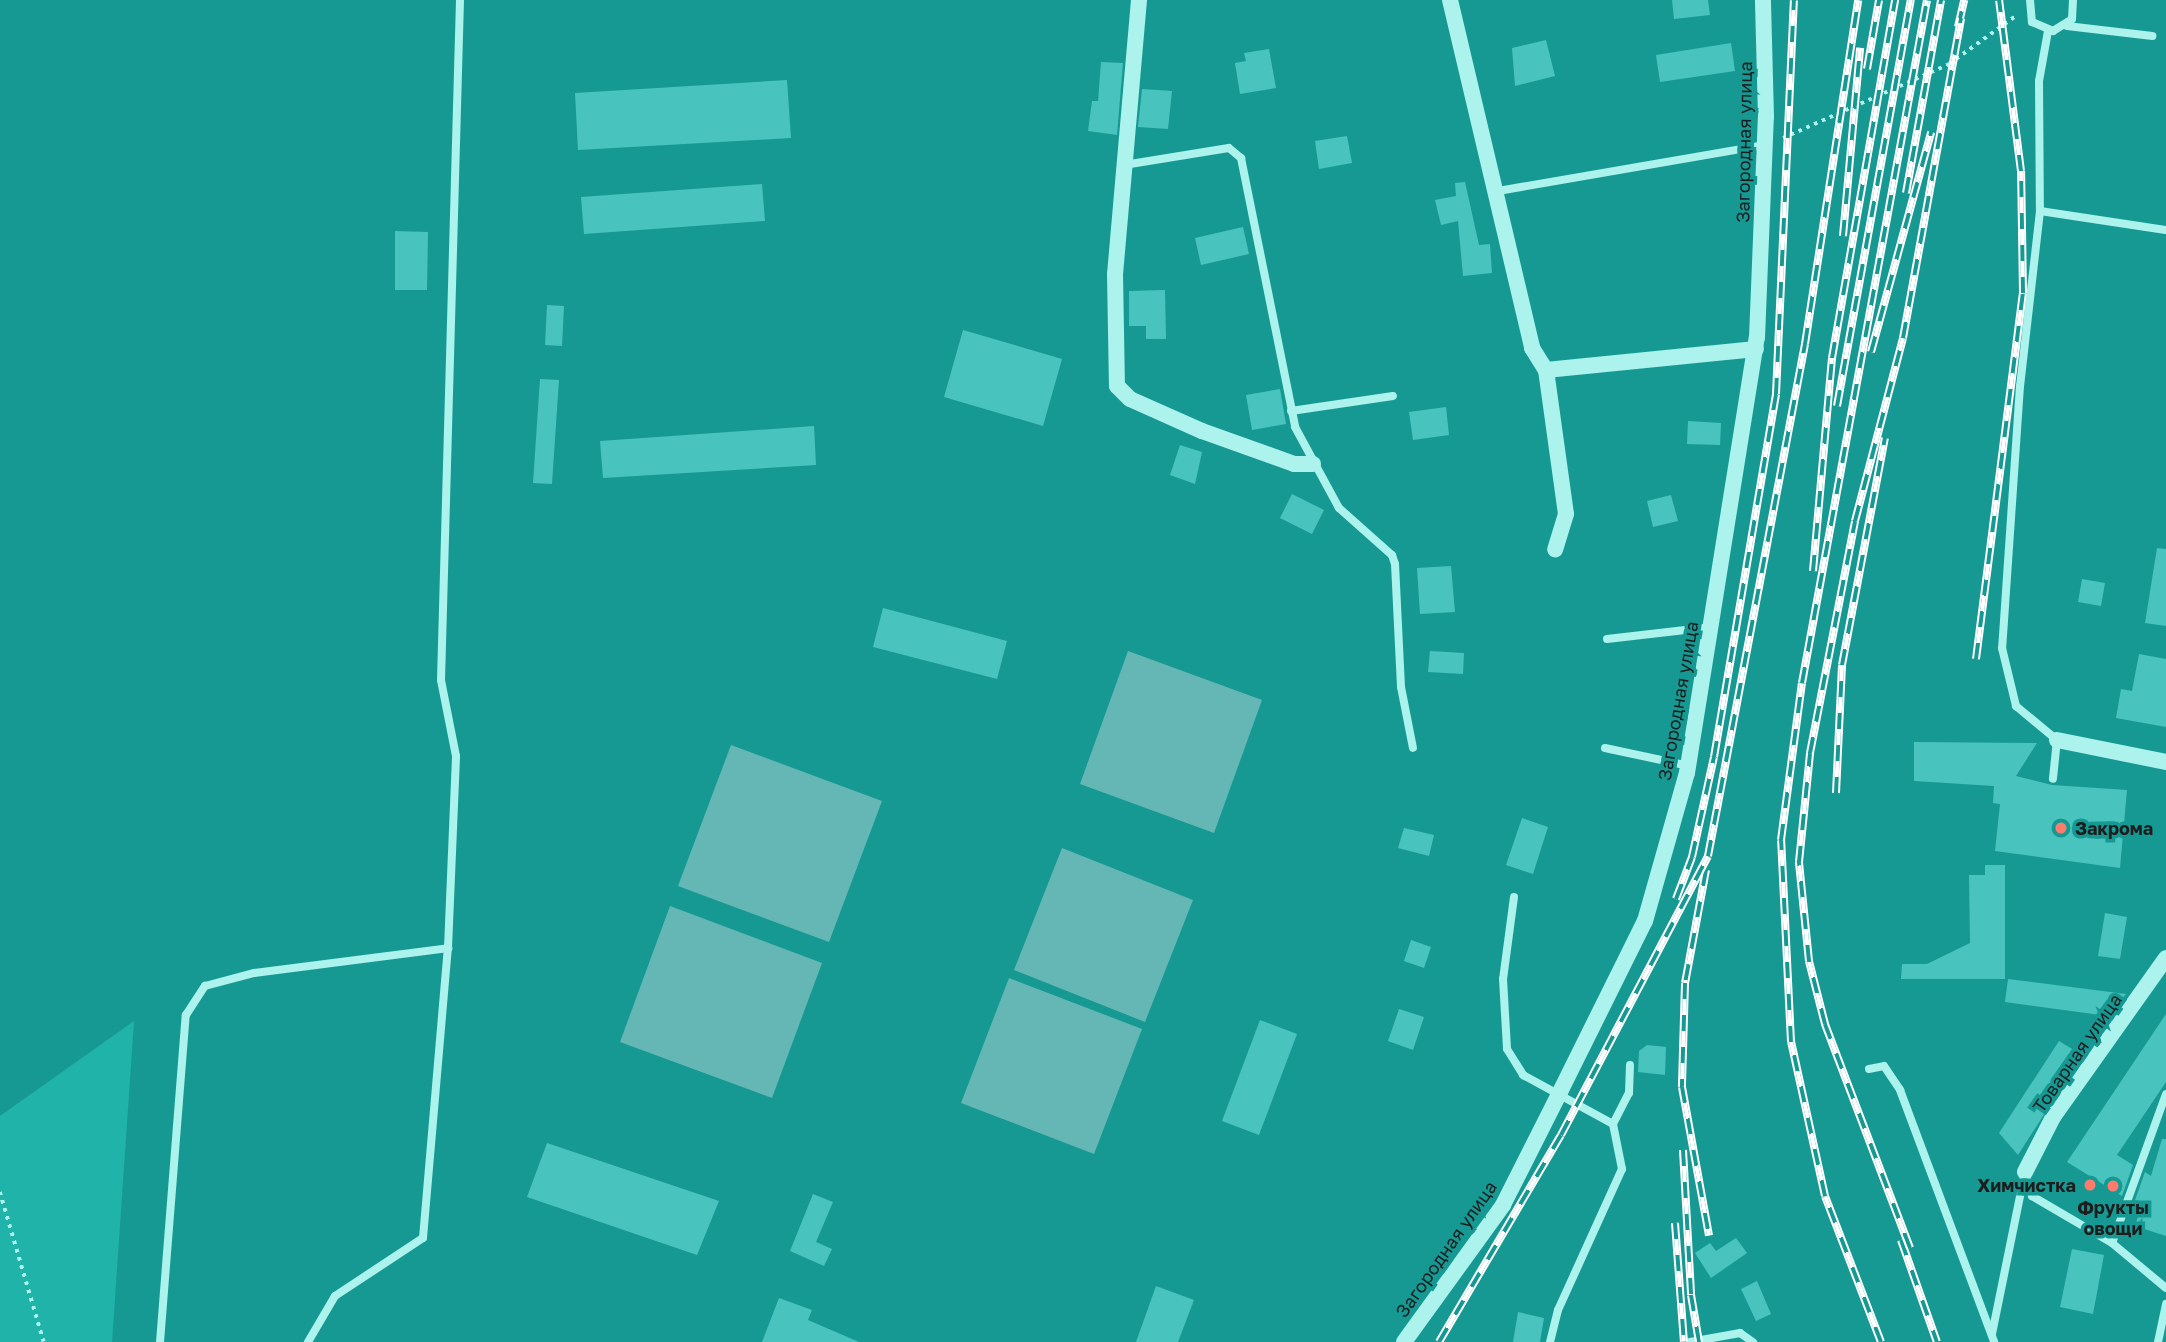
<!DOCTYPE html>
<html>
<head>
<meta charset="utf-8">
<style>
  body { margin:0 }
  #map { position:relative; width:2166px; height:1342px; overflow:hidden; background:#179993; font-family:"Golos Text",sans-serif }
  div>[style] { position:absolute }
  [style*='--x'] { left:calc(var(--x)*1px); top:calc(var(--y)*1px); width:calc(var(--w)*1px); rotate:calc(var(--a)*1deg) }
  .green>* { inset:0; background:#20b3aa }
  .water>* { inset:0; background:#64b7b4 }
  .building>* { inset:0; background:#49c3bd }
  .path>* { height:3.5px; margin-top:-1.75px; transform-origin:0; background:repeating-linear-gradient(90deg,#acf2ed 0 3.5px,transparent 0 8.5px) }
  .service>* { height:8px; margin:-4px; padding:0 4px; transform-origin:4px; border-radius:4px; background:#acf2ed }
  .minor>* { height:16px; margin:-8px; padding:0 8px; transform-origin:8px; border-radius:8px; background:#acf2ed }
  .rail>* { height:8px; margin-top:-4px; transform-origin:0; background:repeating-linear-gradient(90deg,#179993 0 16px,#fff 0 32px); box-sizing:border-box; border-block:2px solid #fff }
  .dots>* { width:19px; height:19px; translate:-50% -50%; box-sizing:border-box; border:4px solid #179993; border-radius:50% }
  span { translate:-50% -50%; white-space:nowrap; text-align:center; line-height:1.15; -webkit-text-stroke:7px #179993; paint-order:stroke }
  .street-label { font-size:18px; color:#1d1d1d }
  .poi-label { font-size:18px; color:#1d1d1d; font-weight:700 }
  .left { translate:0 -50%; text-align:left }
  .right { translate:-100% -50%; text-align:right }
</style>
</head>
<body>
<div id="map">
  <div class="green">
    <div style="clip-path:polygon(134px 1021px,112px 1342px,0 1342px,0 1116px)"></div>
  </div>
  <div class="water">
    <div style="clip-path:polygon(1128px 651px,1262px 700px,1214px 833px,1080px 784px)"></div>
    <div style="clip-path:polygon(731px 745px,882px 801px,829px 942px,678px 886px)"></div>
    <div style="clip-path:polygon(1062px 848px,1193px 900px,1145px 1022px,1014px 970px)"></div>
    <div style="clip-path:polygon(670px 906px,822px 963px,772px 1098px,620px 1042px)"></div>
    <div style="clip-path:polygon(1009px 978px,1142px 1029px,1094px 1154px,961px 1103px)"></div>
  </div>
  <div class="building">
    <div style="clip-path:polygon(1672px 0,1708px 0,1710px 15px,1674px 19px)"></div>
    <div style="clip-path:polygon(1546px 40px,1555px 76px,1515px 86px,1512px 48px)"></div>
    <div style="clip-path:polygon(1731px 43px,1735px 71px,1660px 82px,1656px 55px)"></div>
    <div style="clip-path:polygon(1269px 49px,1276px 88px,1240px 94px,1235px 63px,1246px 61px,1244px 53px)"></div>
    <div style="clip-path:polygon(1101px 62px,1123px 63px,1117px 135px,1088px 131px,1092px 101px,1098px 101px)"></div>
    <div style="clip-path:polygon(787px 80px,791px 138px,578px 150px,575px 93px)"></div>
    <div style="clip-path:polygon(1142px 89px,1172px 91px,1168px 129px,1138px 127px)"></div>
    <div style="clip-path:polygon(1347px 136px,1352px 163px,1319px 169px,1315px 141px)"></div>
    <div style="clip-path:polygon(1465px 182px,1479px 245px,1490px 244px,1492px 273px,1463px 276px,1458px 221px,1441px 225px,1435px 200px,1456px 196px,1455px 183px)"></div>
    <div style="clip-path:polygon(762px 184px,765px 221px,584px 234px,581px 197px)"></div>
    <div style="clip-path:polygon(1243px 227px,1249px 254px,1201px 265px,1195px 238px)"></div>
    <div style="clip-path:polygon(395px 231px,428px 232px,427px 290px,395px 290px)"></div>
    <div style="clip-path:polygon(1165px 290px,1166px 339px,1146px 339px,1146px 326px,1129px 326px,1129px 291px)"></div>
    <div style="clip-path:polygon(547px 305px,564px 306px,562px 346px,545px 345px)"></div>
    <div style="clip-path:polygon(963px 330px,1062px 359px,1043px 426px,944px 397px)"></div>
    <div style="clip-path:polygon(540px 379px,559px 380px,552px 484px,533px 483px)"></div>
    <div style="clip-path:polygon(1280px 389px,1286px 424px,1252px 430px,1246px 395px)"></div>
    <div style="clip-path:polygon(1446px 407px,1449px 435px,1413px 440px,1409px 412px)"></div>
    <div style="clip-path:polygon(1688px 421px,1721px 423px,1720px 445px,1687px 444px)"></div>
    <div style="clip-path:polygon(814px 426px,816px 465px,603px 478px,600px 441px)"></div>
    <div style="clip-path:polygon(1180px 445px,1202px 452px,1195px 484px,1170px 475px)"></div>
    <div style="clip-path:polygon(1292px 494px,1324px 510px,1312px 534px,1280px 518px)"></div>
    <div style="clip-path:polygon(1671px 495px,1678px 521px,1653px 527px,1647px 501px)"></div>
    <div style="clip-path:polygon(2157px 548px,2166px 549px,2166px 626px,2145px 623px)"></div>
    <div style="clip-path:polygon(1451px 566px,1455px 612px,1420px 614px,1417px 568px)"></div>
    <div style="clip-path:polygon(2082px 579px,2105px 583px,2101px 606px,2078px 602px)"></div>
    <div style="clip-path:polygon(883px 608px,1007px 641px,997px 679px,873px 647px)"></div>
    <div style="clip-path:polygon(1430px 651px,1464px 653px,1463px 674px,1428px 672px)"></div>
    <div style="clip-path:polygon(2139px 654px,2166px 659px,2166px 727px,2116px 718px,2121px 689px,2132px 691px)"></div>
    <div style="clip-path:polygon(1914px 742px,2037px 743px,2016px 776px,2052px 785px,2127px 790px,2120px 868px,1995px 851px,2000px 804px,1993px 803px,1994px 786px,1914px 781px)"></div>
    <div style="clip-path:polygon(1522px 818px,1548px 827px,1533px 874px,1506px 865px)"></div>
    <div style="clip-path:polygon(1404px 828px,1434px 835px,1429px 856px,1398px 848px)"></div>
    <div style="clip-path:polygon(1985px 865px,2005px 865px,2005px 979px,1901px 979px,1902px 964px,1927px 964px,1970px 943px,1969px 875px,1985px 875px)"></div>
    <div style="clip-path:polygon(2105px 913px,2127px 917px,2120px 959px,2098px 956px)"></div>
    <div style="clip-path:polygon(1411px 940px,1431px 947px,1424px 968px,1404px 961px)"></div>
    <div style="clip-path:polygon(2008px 979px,2126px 994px,2108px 1016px,2005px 1002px)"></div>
    <div style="clip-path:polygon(1399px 1009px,1424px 1017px,1413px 1050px,1388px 1041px)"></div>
    <div style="clip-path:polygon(2166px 1014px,2166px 1082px,2117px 1155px,2133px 1165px,2122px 1196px,2067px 1162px)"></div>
    <div style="clip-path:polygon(1260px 1020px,1297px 1034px,1259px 1135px,1222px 1121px)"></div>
    <div style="clip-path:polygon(2059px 1041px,2082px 1055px,2018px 1155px,1999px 1133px)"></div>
    <div style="clip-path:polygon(1647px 1045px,1666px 1047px,1665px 1075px,1638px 1072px,1639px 1051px)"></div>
    <div style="clip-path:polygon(2162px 1139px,2166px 1139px,2166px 1236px,2135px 1226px,2141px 1207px,2134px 1203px,2145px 1172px,2151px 1176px)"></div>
    <div style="clip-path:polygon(547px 1143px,719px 1201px,697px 1255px,527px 1197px)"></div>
    <div style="clip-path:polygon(813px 1194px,833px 1202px,816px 1242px,832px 1249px,824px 1266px,790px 1251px)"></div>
    <div style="clip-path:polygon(1736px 1238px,1747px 1253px,1711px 1278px,1695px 1253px,1710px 1243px,1716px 1251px)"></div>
    <div style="clip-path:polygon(2072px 1249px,2104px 1255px,2093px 1314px,2060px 1307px)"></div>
    <div style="clip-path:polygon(1757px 1281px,1771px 1314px,1756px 1321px,1741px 1289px)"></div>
    <div style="clip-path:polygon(1156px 1286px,1194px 1300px,1178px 1342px,1136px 1342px)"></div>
    <div style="clip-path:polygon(779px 1298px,812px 1310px,808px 1320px,859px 1342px,762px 1342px)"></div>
    <div style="clip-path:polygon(1518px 1312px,1544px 1318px,1540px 1342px,1513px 1342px)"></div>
  </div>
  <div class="path">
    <div style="--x:1783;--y:138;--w:182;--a:-24"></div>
    <div style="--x:1949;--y:64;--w:84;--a:-35.8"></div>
    <div style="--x:0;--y:1192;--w:156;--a:73.7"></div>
  </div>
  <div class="service">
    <div style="--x:2030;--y:0;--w:22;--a:85"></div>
    <div style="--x:2032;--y:22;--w:23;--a:23"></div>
    <div style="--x:2053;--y:31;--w:22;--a:-32"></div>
    <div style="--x:2072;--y:19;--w:19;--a:-87"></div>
    <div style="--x:2067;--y:26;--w:86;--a:6.7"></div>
    <div style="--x:2048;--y:31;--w:51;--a:100.2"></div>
    <div style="--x:2039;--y:81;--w:130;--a:89.6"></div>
    <div style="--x:2040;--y:211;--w:176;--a:96.5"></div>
    <div style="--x:2020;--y:386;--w:263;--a:93.9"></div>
    <div style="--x:2002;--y:648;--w:60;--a:76.4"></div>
    <div style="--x:2016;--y:706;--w:53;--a:39.7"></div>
    <div style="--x:2057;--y:740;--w:39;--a:96"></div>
    <div style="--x:1124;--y:165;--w:106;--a:-9.2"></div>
    <div style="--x:1229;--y:148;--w:16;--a:40"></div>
    <div style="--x:1241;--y:158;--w:274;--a:78.6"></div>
    <div style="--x:1295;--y:427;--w:92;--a:61.5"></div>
    <div style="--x:1339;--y:508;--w:71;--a:41.6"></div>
    <div style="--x:1392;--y:555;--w:9;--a:72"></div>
    <div style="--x:1395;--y:564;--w:123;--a:87.2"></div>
    <div style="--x:1401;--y:687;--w:62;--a:78.9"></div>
    <div style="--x:1498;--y:191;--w:271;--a:-9.8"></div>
    <div style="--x:2040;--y:211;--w:127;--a:8.6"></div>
    <div style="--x:1291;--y:411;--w:103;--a:-8.4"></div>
    <div style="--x:1607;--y:639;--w:105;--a:-6.6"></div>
    <div style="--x:1605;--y:748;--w:86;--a:12.1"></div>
    <div style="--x:1514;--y:897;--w:83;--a:97.6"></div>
    <div style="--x:1503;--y:979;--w:70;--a:86.7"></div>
    <div style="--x:1507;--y:1049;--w:31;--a:58"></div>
    <div style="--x:1523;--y:1075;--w:102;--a:28.6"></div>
    <div style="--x:1613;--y:1124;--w:46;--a:78.7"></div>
    <div style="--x:1622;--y:1169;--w:155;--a:114.4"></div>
    <div style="--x:1558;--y:1310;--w:33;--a:104"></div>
    <div style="--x:1869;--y:1069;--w:15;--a:-11"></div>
    <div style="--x:1884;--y:1066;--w:29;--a:56"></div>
    <div style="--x:1900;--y:1090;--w:269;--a:69.5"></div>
    <div style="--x:2166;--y:1094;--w:158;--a:109.9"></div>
    <div style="--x:2112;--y:1243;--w:70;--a:39.8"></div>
    <div style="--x:1613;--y:1124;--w:35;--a:-63"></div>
    <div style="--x:1629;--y:1093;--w:28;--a:-88"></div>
    <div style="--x:2026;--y:1175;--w:22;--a:74"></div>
    <div style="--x:2032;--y:1196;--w:93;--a:30.4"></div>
    <div style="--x:1992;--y:1334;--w:165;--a:-78.5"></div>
    <div style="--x:160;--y:1342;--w:328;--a:-85.5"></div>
    <div style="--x:186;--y:1015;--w:35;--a:-57"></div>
    <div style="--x:205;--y:986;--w:51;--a:-14.9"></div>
    <div style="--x:254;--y:973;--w:196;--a:-7.3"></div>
    <div style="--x:448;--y:948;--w:192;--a:-87.6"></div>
    <div style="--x:456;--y:756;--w:77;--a:-101.2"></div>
    <div style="--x:441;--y:680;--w:680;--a:-88.4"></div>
    <div style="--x:308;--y:1342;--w:53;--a:-59.6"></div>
    <div style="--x:335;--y:1296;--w:105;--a:-33.4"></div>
    <div style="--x:423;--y:1238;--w:291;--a:-85.1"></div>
    <div style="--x:1690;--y:1342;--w:51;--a:-10.2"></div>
    <div style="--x:1740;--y:1333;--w:16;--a:35"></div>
    <div style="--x:2158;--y:1342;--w:39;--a:-78"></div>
  </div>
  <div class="minor">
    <div style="--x:1139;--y:0;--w:275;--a:95"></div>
    <div style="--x:1115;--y:274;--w:112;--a:89"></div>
    <div style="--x:1117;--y:386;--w:18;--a:45"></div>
    <div style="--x:1130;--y:399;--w:79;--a:24"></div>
    <div style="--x:1202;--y:431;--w:98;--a:19.7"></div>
    <div style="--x:1294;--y:464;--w:19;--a:0"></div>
    <div style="--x:1450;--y:0;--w:358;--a:76.7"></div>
    <div style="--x:1532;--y:348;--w:26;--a:58"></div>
    <div style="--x:1546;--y:370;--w:145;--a:82.1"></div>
    <div style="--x:1566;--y:514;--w:37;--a:107"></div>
    <div style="--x:1546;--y:370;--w:211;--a:-5.7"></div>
    <div style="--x:2057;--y:740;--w:111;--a:11.4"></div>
    <div style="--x:2025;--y:1172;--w:62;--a:-63"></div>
    <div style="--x:2053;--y:1117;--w:195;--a:-54.6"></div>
    <div style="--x:1404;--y:1342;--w:169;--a:-54.1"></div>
    <div style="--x:1503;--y:1205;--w:127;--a:-63.2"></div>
    <div style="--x:1560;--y:1092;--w:191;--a:-63.6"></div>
    <div style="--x:1645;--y:921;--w:154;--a:-74.2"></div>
    <div style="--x:1687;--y:773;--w:441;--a:-80.9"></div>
    <div style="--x:1757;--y:338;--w:221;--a:-87.7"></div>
    <div style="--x:1766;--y:117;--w:117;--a:-91.5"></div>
  </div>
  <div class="rail">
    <div style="--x:1958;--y:27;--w:28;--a:-77"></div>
    <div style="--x:1867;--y:69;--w:70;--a:-80.1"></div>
    <div style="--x:1906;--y:193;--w:196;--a:-79.7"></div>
    <div style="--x:1843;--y:236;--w:189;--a:-84.8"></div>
    <div style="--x:1871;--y:352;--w:228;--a:-74.7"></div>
    <div style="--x:1837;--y:406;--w:413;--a:-79.7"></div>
    <div style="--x:1813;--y:571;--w:214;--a:-84.9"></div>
    <div style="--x:1832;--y:358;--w:364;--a:-80"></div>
    <div style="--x:1976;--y:659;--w:369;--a:-82.7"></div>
    <div style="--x:2023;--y:293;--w:122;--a:-90.9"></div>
    <div style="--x:2021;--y:171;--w:172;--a:-97.3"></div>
    <div style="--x:1836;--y:793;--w:128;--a:-87.3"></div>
    <div style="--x:1842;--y:665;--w:231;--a:-79.3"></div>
    <div style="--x:1706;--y:870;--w:115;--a:100.5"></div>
    <div style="--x:1685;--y:983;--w:104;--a:91.7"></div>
    <div style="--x:1682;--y:1087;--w:151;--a:79.7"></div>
    <div style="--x:1676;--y:899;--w:45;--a:-69.1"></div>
    <div style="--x:1692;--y:857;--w:102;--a:-77.6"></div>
    <div style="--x:1714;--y:757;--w:368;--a:-80.3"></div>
    <div style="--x:1776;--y:394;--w:394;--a:-87.4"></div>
    <div style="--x:1683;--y:1150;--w:145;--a:86.8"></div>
    <div style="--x:1691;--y:1295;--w:48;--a:80.3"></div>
    <div style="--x:1675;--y:1223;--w:119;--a:85.7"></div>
    <div style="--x:1901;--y:1240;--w:108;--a:70.6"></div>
    <div style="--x:1910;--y:1248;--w:240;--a:-110.8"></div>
    <div style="--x:1825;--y:1024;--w:65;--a:-104.3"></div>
    <div style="--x:1809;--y:961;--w:100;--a:-95.8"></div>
    <div style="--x:1799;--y:862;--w:110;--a:-84.2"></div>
    <div style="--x:1810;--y:753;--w:236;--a:-79"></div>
    <div style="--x:1855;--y:521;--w:189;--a:-75.3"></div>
    <div style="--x:1903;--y:338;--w:325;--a:-79.7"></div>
    <div style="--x:1439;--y:1342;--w:240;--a:-59.5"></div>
    <div style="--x:1561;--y:1135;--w:315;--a:-62.2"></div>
    <div style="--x:1708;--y:856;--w:521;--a:-79.27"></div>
    <div style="--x:1805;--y:344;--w:348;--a:-81.2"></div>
    <div style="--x:1881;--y:1342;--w:156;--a:-111"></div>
    <div style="--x:1825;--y:1196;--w:158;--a:-102.4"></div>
    <div style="--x:1791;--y:1042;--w:202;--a:-92.8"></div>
    <div style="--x:1781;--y:840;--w:158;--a:-82.4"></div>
    <div style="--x:1802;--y:683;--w:694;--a:-79.63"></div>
  </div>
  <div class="dots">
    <div style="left:2061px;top:828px;background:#ff7c6d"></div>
    <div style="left:2090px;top:1185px;background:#ff7c6d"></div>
    <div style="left:2113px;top:1186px;background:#ff7c6d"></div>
  </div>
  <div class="street-label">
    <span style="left:1744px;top:142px;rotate:-89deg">Загородная улица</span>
    <span style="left:1678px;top:701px;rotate:-80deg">Загородная улица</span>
    <span style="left:2077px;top:1053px;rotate:-55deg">Товарная улица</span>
    <span style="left:1446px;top:1249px;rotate:-55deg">Загородная улица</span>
  </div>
  <div class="poi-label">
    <span class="left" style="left:2075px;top:828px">Закрома</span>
    <span class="right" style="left:2076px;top:1185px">Химчистка</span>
    <span style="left:2113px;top:1218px">Фрукты<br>овощи</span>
  </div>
</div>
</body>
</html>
